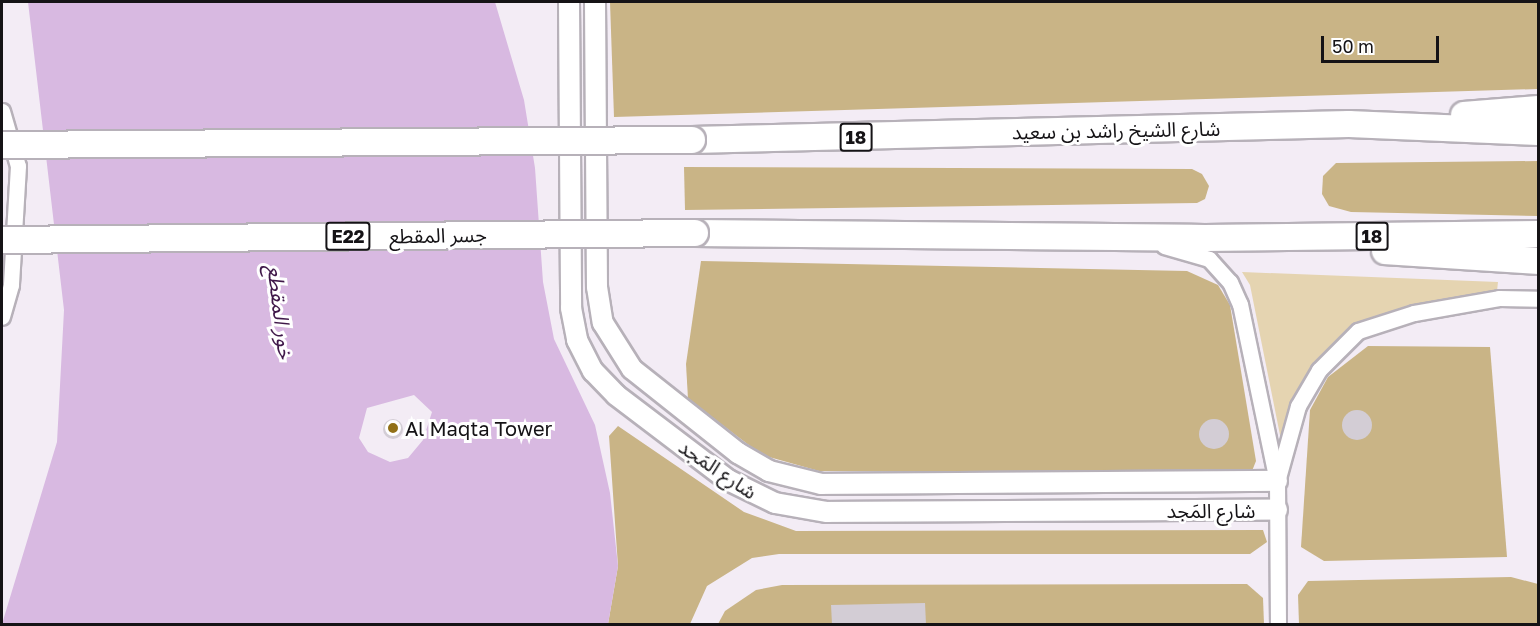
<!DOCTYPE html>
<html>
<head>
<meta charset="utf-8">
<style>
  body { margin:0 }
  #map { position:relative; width:1540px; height:626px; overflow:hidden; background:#f3ecf5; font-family:"Golos Text","Noto Sans Arabic",sans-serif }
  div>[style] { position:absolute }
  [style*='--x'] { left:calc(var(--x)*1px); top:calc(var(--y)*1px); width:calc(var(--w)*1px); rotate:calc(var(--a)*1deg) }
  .green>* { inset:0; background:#e5d4b1 }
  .forest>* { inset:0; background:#c9b486 }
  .water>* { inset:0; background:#d8b9e1 }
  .building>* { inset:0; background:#d3cdd5 }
  .round { border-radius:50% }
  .roads { filter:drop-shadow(2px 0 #b7b1b9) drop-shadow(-2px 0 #b7b1b9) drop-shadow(0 2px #b7b1b9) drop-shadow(0 -2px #b7b1b9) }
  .minor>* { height:15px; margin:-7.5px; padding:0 7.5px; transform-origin:7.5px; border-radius:7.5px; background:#fff }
  .tertiary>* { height:20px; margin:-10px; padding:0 10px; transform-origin:10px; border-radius:10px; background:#fff }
  .trunk>* { height:26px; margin:-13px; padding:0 13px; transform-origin:13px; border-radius:13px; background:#fff }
  .bridges { filter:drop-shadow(2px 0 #b7b1b9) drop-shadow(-2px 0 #b7b1b9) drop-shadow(0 2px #b7b1b9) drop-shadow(0 -2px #b7b1b9) }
  .trunk-bridge>* { height:26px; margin:-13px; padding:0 13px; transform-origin:13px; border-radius:13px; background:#fff }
  .dots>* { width:16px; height:16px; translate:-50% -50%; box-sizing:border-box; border:3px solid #fff; border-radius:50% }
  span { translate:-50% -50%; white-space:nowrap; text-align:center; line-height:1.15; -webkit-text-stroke:6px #fff; paint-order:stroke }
  .shield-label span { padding:2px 4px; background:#fff; border:2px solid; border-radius:4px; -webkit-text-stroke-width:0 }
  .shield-label { font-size:18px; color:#151316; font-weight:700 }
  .street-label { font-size:20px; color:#151316 }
  .poi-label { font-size:20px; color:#151316 }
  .left { translate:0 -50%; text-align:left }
  .water-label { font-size:21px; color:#40194a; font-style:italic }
  .frame { position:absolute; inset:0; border:3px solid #151316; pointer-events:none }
  .scale { position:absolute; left:1321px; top:36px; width:118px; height:27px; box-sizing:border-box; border:3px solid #151316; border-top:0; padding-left:8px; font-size:18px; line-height:21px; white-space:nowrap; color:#151316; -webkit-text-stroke:4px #fff; paint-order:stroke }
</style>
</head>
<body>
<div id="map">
  <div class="green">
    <div style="clip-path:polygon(1242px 272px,1498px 282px,1497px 291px,1354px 323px,1311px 366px,1292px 404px,1286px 432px,1280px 435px,1250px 285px)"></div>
  </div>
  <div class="forest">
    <div style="clip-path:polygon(610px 2px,1538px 2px,1538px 89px,614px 117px)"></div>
    <div style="clip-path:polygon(1538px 161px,1538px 216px,1351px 212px,1329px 206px,1322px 194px,1323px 176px,1336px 163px)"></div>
    <div style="clip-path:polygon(684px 167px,1192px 169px,1202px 174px,1209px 186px,1205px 199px,1197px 203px,685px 210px)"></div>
    <div style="clip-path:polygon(701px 261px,1187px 271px,1218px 285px,1230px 305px,1256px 461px,1252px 471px,819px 471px,762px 455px,688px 399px,686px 364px)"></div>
    <div style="clip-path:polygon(1368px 346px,1490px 347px,1507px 557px,1324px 561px,1301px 547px,1310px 410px,1328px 377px)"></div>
    <div style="clip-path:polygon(618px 426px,744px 512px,796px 531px,1263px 530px,1267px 542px,1250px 554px,779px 554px,752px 558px,707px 586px,690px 624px,608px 624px,618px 566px,609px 436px)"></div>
    <div style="clip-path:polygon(1511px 577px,1538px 584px,1538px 624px,1299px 624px,1298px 595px,1308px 581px)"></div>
    <div style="clip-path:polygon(1247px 584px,1263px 598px,1264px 624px,718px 624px,725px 611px,756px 590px,782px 585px)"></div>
  </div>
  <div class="water">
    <div style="clip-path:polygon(evenodd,28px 2px,495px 2px,524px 100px,535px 168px,543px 282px,554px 339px,595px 425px,610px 493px,618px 566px,608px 624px,2px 624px,57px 442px,64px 310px,28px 2px,414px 395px,432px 412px,423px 440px,408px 458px,390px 462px,368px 452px,359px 438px,367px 408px,414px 395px)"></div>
  </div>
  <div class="building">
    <div class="round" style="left:1342px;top:410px;width:30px;height:30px"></div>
    <div class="round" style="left:1199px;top:419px;width:30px;height:30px"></div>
    <div class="round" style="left:383px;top:419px;width:20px;height:20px"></div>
    <div style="clip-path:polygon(925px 603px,926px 624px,832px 624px,831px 605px)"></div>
  </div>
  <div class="roads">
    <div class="minor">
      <div style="--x:2;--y:111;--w:57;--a:73.8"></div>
      <div style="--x:18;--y:166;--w:119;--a:93.4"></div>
      <div style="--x:11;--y:285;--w:33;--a:106"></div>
      <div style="--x:1164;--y:246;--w:47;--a:16.1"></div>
      <div style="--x:1209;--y:259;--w:31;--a:48"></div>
      <div style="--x:1230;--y:282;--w:24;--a:66"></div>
      <div style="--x:1240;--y:304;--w:181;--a:78.2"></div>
      <div style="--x:1277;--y:481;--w:143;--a:89.6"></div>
      <div style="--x:1278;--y:478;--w:75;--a:-74.5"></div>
      <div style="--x:1298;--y:406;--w:42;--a:-59.7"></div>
      <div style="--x:1319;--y:370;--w:55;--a:-45"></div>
      <div style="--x:1358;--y:331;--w:59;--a:-17.8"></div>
      <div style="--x:1414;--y:313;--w:86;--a:-10"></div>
      <div style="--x:1499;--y:298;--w:39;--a:1"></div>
    </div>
    <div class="tertiary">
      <div style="--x:569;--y:2;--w:306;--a:89.6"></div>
      <div style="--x:571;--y:308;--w:33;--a:79"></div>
      <div style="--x:577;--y:340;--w:35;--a:63"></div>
      <div style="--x:593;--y:371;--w:33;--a:46"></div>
      <div style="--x:616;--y:395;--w:141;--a:37.2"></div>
      <div style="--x:728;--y:480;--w:52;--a:26.1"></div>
      <div style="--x:775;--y:503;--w:53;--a:9.8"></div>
      <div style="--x:827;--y:512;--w:450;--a:-0.3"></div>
      <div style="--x:595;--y:2;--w:285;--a:89.6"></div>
      <div style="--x:597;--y:287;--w:36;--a:81"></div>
      <div style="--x:603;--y:323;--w:54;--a:57.8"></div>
      <div style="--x:632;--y:369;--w:135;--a:38.4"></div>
      <div style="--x:738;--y:453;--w:36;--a:30"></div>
      <div style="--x:769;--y:471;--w:54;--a:14"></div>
      <div style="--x:821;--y:484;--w:456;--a:-0.4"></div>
    </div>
    <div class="trunk">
      <div style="--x:1464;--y:115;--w:74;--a:-4.6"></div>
      <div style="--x:692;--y:140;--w:657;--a:-1.4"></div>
      <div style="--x:1349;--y:124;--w:189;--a:2.4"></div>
      <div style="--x:695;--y:233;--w:510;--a:0.56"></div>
      <div style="--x:1205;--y:238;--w:333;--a:-0.7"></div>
      <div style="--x:1385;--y:251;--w:153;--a:3.7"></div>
    </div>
  </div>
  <div class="bridges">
    <div class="trunk-bridge">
      <div style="--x:2;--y:145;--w:690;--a:-0.42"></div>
      <div style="--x:2;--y:240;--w:693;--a:-0.58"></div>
    </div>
  </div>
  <div class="dots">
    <div style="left:393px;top:428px;background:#927017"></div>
  </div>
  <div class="shield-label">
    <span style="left:856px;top:137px">18</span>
    <span style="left:348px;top:236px">E22</span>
    <span style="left:1372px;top:236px">18</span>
  </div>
  <div class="street-label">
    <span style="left:1116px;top:130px;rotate:-1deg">شارع الشيخ راشد بن سعيد</span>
    <span style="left:438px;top:235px;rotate:-1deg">جسر المقطع</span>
    <span style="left:718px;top:469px;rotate:34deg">شارع المَجد</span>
    <span style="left:1211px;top:510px">شارع المَجد</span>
  </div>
  <div class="poi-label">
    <span class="left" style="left:405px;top:428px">Al Maqta Tower</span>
  </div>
  <div class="water-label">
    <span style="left:281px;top:312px;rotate:83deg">خور المقطع</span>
  </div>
  <div class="frame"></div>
  <div class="scale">50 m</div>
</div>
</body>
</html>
